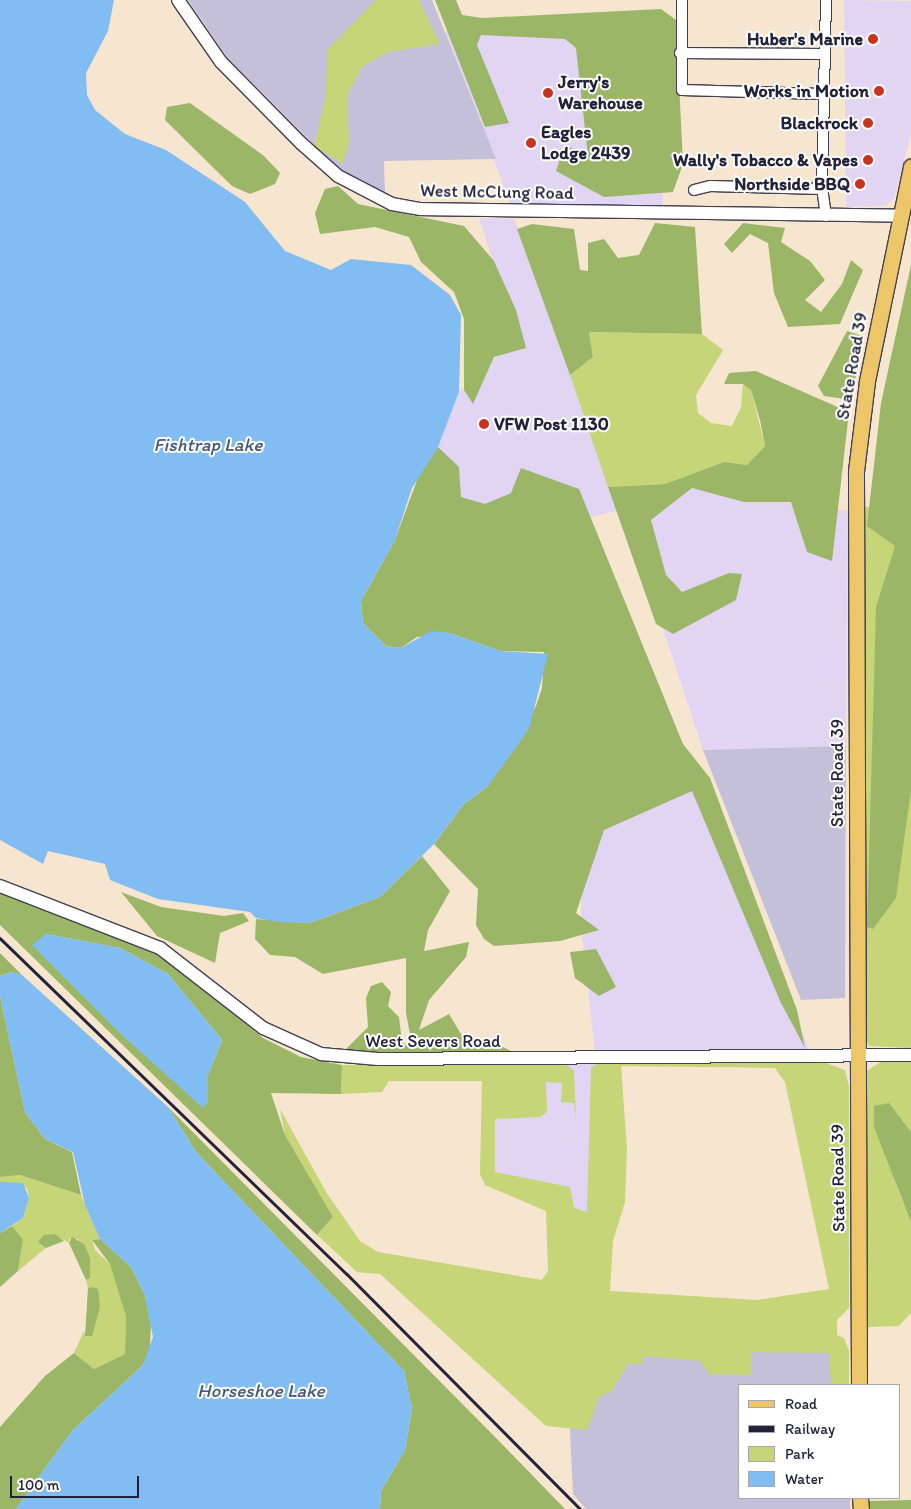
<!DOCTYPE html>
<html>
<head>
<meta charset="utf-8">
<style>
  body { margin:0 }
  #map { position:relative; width:911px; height:1509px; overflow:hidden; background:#f6e5cf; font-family:Itim,sans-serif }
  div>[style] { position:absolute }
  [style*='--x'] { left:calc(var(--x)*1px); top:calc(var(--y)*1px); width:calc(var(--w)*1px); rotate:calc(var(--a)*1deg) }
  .built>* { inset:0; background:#e2d4f3 }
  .industrial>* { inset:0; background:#c5c0da }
  .green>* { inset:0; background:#c5d577 }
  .forest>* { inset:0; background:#9cb668 }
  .water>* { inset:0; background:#81bdf3 }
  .roads { filter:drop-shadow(1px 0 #423f51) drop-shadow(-1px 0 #423f51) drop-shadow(0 1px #423f51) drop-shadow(0 -1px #423f51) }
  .minor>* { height:10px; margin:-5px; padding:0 5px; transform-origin:5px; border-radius:5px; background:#fff }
  .tertiary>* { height:12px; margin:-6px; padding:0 6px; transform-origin:6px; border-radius:6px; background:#fff }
  .primary>* { height:15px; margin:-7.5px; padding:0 7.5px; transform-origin:7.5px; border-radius:7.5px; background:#ecc669 }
  .rail>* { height:2.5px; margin:-1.25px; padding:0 1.25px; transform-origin:1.25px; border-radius:1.25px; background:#22223b }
  .dots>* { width:14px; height:14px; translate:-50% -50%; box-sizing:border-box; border:2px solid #fff; border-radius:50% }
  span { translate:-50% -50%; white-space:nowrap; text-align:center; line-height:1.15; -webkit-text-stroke:4px #fff; paint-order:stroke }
  .poi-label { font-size:18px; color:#22223b; font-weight:700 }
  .right { translate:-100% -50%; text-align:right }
  .left { translate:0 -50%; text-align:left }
  .street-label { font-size:18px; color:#22223b }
  .water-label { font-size:19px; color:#43587b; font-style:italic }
  .legend { position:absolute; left:738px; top:1384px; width:162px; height:115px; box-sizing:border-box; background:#fff; border:1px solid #a7a7b1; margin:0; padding:6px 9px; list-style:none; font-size:15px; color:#22223b }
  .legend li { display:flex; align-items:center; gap:10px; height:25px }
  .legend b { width:25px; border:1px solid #a7a7b1 }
  .scale { position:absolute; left:10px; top:1476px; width:129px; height:22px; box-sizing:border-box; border:2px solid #22223b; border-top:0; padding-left:6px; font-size:15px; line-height:18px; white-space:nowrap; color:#22223b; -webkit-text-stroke:4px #fff; paint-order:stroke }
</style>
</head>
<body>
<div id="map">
  <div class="built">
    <div style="clip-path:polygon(844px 0,911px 1px,911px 134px,894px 199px,885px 206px,846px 207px)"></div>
    <div style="clip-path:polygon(463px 27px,660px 31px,663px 206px,511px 205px,445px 32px)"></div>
    <div style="clip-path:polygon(479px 218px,514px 219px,624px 509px,499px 538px,420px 472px,438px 447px,459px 392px,518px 337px)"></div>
    <div style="clip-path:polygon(680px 486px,848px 511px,846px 746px,703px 750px,634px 541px)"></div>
    <div style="clip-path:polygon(699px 786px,809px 1049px,595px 1052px,581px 926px,581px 841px)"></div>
    <div style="clip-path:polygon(621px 1062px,625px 1202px,603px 1220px,485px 1185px,480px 1174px,484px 1064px)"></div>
  </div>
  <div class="industrial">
    <div style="clip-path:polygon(188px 0,432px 0,496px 159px,384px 161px,385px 195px,339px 170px,227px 57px)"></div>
    <div style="clip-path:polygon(846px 746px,845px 998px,801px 1000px,703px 750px)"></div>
    <div style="clip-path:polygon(566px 1345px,849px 1351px,849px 1385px,740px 1385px,740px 1498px,850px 1498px,850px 1509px,586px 1509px,573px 1494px)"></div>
  </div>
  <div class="green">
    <div style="clip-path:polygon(376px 0,419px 0,440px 44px,388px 52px,363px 66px,347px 96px,349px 142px,343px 164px,314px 146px,326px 96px,327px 50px)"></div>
    <div style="clip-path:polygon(589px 332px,702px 334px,723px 350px,696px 395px,698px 413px,711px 423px,732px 426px,741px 407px,743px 384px,751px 390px,765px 446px,747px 465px,724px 462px,665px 484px,608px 487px,570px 375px,593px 357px)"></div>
    <div style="clip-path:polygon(862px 507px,911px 507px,911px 1048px,869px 1046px,864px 1034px)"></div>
    <div style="clip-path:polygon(evenodd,820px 1061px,845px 1070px,849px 1087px,849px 1308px,837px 1320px,837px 1335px,844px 1338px,849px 1351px,849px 1385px,831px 1385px,829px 1353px,752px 1352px,752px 1375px,709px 1374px,700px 1361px,645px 1356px,642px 1364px,628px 1364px,612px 1391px,599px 1397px,587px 1430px,546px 1426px,380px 1274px,357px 1272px,317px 1235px,333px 1217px,285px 1135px,280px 1109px,326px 1192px,360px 1241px,378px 1252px,542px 1280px,548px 1271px,546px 1211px,485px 1185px,480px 1174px,482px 1081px,389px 1081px,382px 1092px,341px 1094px,342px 1065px,567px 1065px,574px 1071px,576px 1120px,574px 1103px,561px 1102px,562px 1083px,546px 1082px,547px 1112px,540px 1117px,495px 1119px,495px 1172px,570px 1187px,574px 1208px,587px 1212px,591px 1067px,601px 1062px,820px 1061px,621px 1066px,775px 1068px,785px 1082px,829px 1289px,757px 1300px,610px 1291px,613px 1241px,625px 1202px,627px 1149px,621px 1066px)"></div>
    <div style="clip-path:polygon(882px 1061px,911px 1061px,911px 1184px,896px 1184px,911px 1222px,911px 1313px,899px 1326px,868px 1327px,865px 1072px)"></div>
    <div style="clip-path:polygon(20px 1175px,81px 1195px,100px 1239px,92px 1240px,95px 1250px,110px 1264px,119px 1284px,126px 1316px,125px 1354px,94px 1369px,74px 1353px,84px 1331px,85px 1336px,93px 1287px,88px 1288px,86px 1280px,90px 1278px,90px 1258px,78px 1239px,69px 1239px,69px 1243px,59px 1237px,18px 1271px,23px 1241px,12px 1226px,23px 1218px,29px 1198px,27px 1188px,0 1182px,0 1177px)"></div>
  </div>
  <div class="forest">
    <div style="clip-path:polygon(435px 0,456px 0,462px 15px,482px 18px,661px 9px,676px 20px,683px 164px,673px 192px,604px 197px,556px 171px,565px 145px,588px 156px,576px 48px,565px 39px,481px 35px,477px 45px,509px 123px,485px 127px)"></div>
    <div style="clip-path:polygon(190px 103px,264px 156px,280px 173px,275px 184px,250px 194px,232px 186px,165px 120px,167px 107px)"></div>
    <div style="clip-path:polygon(338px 186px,358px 204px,464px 226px,494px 261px,516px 310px,526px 348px,494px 357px,473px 404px,464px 390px,464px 319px,454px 292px,421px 262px,409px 237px,375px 227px,320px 234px,315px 213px,325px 189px)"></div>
    <div style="clip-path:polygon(655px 223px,695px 227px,702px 334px,589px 332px,593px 357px,570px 375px,517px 229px,532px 224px,574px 229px,580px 270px,588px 271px,588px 243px,604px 239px,618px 258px,639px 255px)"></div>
    <div style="clip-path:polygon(743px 223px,785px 228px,781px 242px,810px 261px,825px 280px,805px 300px,821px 312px,842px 284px,851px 260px,863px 270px,840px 324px,788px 327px,774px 293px,768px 243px,750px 234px,732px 253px,724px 244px)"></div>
    <div style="clip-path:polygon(911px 265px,911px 790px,896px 898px,873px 929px,867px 927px,876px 607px,895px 546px,867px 526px,881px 403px)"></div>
    <div style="clip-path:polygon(847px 331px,862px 336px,852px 400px,824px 396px,818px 386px)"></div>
    <div style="clip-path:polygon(756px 371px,849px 412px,832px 561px,807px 552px,791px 502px,744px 502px,692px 488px,651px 520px,666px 575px,682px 592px,729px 573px,742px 574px,736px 600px,673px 634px,656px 624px,608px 487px,665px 484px,724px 462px,747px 465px,765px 446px,760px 420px,751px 390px,743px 384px,724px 384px,729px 373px)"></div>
    <div style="clip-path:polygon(438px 447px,459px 467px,461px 497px,485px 504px,511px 493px,521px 468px,579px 489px,683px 744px,710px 778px,797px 1010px,805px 1048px,780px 1001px,692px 791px,604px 830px,576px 913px,599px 930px,560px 941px,494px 946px,484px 939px,476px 925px,478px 889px,434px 844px,464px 804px,488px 786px,536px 706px,542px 688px,544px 652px,500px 651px,450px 633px,417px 637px,401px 648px,386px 646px,363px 623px,361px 601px,395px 540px,420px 472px)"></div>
    <div style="clip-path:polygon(422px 856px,450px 891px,428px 930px,424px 951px,469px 942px,466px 957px,429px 1000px,419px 1030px,449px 1014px,464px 1039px,490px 1040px,514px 1053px,352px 1053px,346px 1049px,368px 1027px,366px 998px,371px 986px,382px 982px,391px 992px,388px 1006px,399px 1017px,402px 1042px,407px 1046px,416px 1038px,410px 1034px,406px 1013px,406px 958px,323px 974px,295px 957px,270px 955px,255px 939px,256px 919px,310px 923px,380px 897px)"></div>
    <div style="clip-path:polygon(evenodd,0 892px,165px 956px,263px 1038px,301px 1057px,342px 1065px,341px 1094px,271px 1093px,285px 1135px,333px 1217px,317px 1235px,0 925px,0 892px,46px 934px,120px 948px,168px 974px,222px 1040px,208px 1075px,208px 1102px,46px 934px)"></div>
    <div style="clip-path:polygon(121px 892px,161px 907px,224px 916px,243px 913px,249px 921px,220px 933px,215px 963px,157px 936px)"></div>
    <div style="clip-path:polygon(596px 949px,616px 987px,599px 996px,575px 978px,570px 952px)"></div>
    <div style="clip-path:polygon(0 953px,22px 975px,11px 972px,0 976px)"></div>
    <div style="clip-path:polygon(0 996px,25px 1112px,45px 1139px,72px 1152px,81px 1195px,20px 1175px,0 1177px)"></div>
    <div style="clip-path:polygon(889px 1103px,911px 1132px,911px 1222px,874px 1127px,874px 1106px)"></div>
    <div style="clip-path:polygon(168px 1107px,499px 1441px,565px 1509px,380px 1509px,381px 1491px,405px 1450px,412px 1409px,404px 1371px,196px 1152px)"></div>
    <div style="clip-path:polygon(12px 1226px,23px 1240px,18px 1271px,0 1287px,0 1233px)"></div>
    <div style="clip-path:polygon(55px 1234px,64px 1241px,46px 1248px,38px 1242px,44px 1235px)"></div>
    <div style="clip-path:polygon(72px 1237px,84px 1244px,90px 1258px,90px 1278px,86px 1280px,69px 1243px)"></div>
    <div style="clip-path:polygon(100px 1239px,131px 1267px,144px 1293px,151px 1319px,150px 1351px,143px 1365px,72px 1431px,16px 1509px,0 1509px,0 1427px,45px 1376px,74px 1353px,94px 1369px,125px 1354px,126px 1316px,110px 1264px,92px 1240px)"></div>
    <div style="clip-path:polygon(93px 1287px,98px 1289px,100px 1307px,92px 1336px,85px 1336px,88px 1288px)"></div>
    <div style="clip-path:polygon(911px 1500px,911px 1509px,869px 1509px,870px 1501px)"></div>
  </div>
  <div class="water">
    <div style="clip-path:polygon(0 0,114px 0,108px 31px,86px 73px,87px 95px,95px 110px,125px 134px,166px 150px,245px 202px,285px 251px,331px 270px,351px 259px,411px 265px,450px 295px,461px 315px,459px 392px,438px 447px,412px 488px,395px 540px,361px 601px,363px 623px,386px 646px,401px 648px,431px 631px,450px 633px,500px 651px,548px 654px,529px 729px,488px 786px,464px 804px,434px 844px,380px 897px,310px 923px,279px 922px,256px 918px,250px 912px,158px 899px,110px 880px,105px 864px,48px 851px,43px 864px,0 840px)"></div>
    <div style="clip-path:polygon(46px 934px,120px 948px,168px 974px,222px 1040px,208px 1075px,208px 1102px,203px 1108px,123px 1036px,32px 945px)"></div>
    <div style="clip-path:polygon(11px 972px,22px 975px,168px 1107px,196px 1152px,404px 1371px,412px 1409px,405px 1450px,381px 1491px,380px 1509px,16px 1509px,72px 1431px,143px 1365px,153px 1337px,144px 1293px,131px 1267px,100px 1239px,85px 1205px,73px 1152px,45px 1139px,25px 1112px,0 996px,0 976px)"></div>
    <div style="clip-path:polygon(0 1182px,23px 1183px,29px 1198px,23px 1218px,0 1233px)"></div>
  </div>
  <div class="roads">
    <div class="minor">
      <div style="--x:682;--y:0;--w:90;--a:90"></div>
      <div style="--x:682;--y:90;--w:140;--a:1.6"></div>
      <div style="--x:680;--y:53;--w:142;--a:0.4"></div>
      <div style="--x:694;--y:190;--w:16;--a:-14"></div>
      <div style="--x:710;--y:186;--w:112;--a:1.5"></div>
      <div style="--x:826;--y:216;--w:27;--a:-98"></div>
      <div style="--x:822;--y:189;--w:189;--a:-88.8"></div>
    </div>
    <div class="tertiary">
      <div style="--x:178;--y:0;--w:75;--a:55.3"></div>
      <div style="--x:221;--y:62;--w:115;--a:45.4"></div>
      <div style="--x:302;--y:144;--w:48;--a:41.6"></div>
      <div style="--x:338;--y:176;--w:61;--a:27.4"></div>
      <div style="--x:392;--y:204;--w:29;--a:10"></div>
      <div style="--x:421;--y:209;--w:481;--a:0.8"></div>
      <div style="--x:0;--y:886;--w:172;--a:21.2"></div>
      <div style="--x:160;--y:948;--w:130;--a:37.8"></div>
      <div style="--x:263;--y:1028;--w:64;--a:24.1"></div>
      <div style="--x:321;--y:1054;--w:57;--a:5"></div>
      <div style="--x:378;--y:1059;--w:533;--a:-0.43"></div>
    </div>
    <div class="primary">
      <div style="--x:859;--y:1385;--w:914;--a:-90.19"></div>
      <div style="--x:856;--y:471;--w:91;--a:-83"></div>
      <div style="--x:867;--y:381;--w:219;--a:-78.4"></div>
      <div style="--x:860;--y:1498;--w:11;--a:85"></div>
    </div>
  </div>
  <div class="rail">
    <div style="--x:0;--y:938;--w:483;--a:44.1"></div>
    <div style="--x:347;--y:1274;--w:331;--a:45.2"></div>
  </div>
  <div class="dots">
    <div style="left:873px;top:39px;background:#c8321e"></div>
    <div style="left:879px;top:91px;background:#c8321e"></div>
    <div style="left:548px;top:93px;background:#c8321e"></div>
    <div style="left:868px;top:123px;background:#c8321e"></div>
    <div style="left:531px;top:143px;background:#c8321e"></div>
    <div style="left:868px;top:160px;background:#c8321e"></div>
    <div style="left:860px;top:184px;background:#c8321e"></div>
    <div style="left:484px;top:424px;background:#c8321e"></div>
  </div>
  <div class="poi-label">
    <span class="right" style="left:863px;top:39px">Huber's Marine</span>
    <span class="left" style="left:558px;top:93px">Jerry's<br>Warehouse</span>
    <span class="right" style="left:869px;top:91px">Works in Motion</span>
    <span class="right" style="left:858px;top:123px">Blackrock</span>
    <span class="left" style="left:541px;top:143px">Eagles<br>Lodge 2439</span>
    <span class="right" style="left:858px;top:160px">Wally's Tobacco &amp; Vapes</span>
    <span class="right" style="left:850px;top:184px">Northside BBQ</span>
    <span class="left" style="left:494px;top:424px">VFW Post 1130</span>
  </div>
  <div class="street-label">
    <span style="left:497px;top:192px;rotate:1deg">West McClung Road</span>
    <span style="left:852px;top:366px;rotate:-80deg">State Road 39</span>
    <span style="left:837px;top:773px;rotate:-90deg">State Road 39</span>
    <span style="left:433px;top:1041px">West Severs Road</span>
    <span style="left:838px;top:1178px;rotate:-91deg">State Road 39</span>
  </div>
  <div class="water-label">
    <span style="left:208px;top:445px">Fishtrap Lake</span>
    <span style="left:261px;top:1391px">Horseshoe Lake</span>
  </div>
  <ul class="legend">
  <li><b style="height:6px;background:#ecc669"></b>Road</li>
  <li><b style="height:6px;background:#22223b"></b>Railway</li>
  <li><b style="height:14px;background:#c5d577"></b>Park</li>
  <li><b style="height:14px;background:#81bdf3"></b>Water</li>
  </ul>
  <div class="scale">100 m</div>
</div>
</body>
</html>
